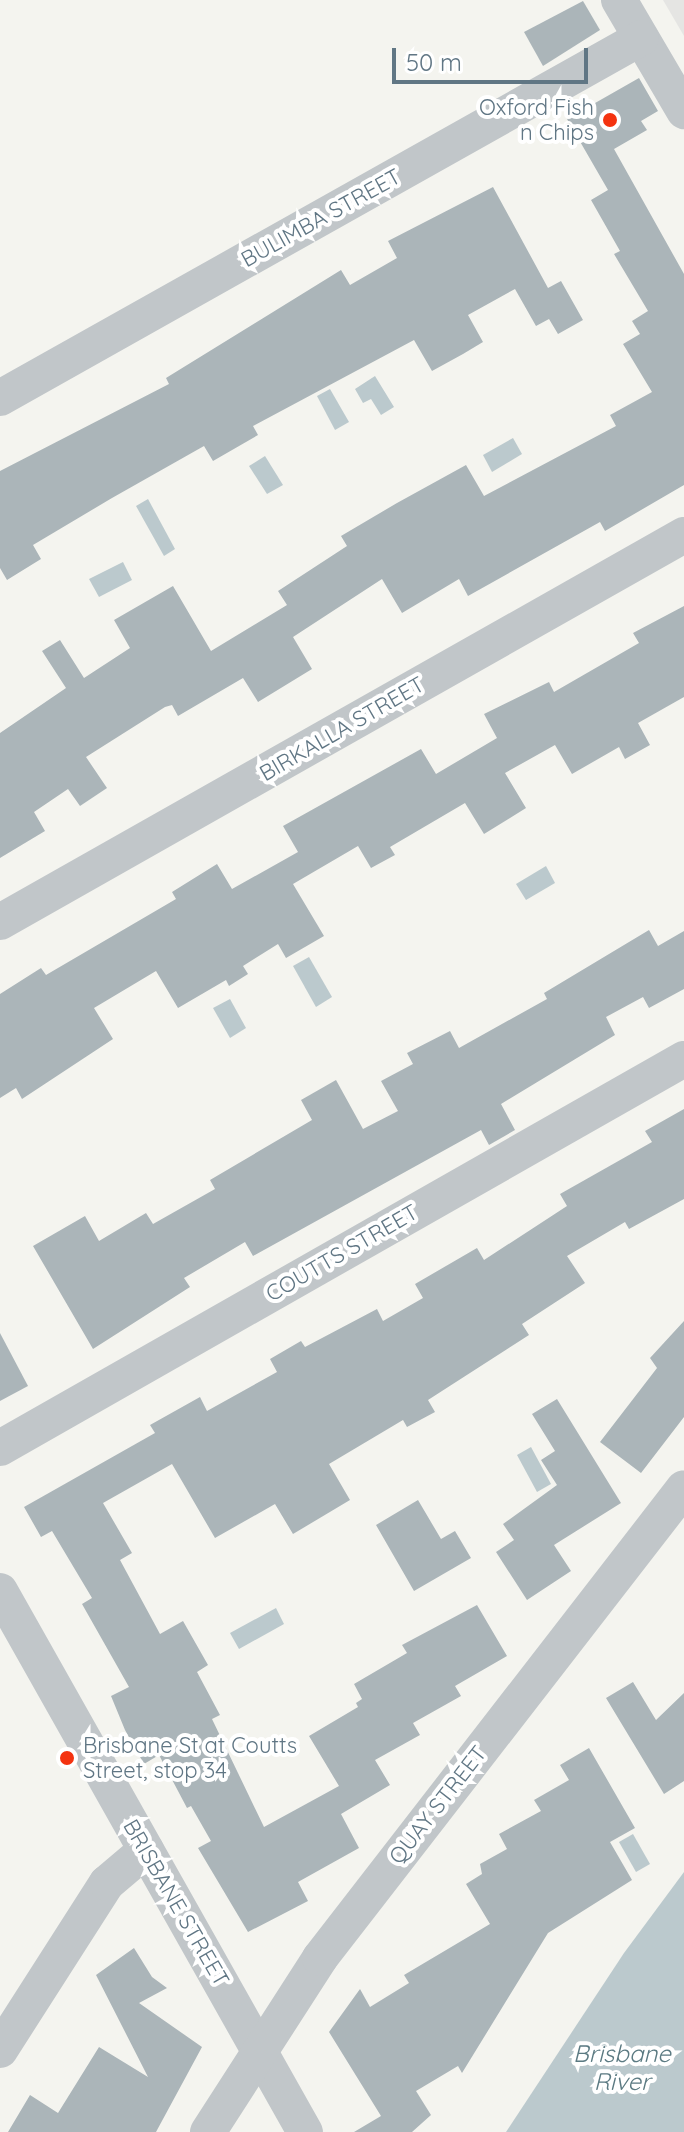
<!DOCTYPE html>
<html>
<head>
<meta charset="utf-8">
<style>
  body { margin:0 }
  #map { position:relative; width:684px; height:2132px; overflow:hidden; background:#f4f4ef; font-family:Quicksand,sans-serif }
  div>[style] { position:absolute }
  [style*='--x'] { left:calc(var(--x)*1px); top:calc(var(--y)*1px); width:calc(var(--w)*1px); rotate:calc(var(--a)*1deg) }
  .built>* { inset:0; background:#e5e5e3 }
  .water>* { inset:0; background:#bbc9cd }
  .building>* { inset:0; background:#abb5b9 }
  .minor>* { height:36px; margin:-18px; padding:0 18px; transform-origin:18px; border-radius:18px; background:#c1c6c9 }
  .dots>* { width:22px; height:22px; translate:-50% -50%; box-sizing:border-box; border:4px solid #fff; border-radius:50% }
  span { translate:-50% -50%; white-space:nowrap; text-align:center; line-height:1.15; -webkit-text-stroke:8px #fff; paint-order:stroke }
  .poi-label { font-size:22px; color:#607684 }
  .right { translate:-100% -50%; text-align:right }
  .left { translate:0 -50%; text-align:left }
  .street-label { font-size:22px; color:#607684 }
  .water-label { font-size:24px; color:#5b7a82; font-style:italic }
  .scale { position:absolute; left:392px; top:48px; width:196px; height:36px; box-sizing:border-box; border:4px solid #607684; border-top:0; padding-left:10px; font-size:24px; line-height:28px; white-space:nowrap; color:#607684; -webkit-text-stroke:6px #fff; paint-order:stroke }
</style>
</head>
<body>
<div id="map">
  <div class="built">
    <div style="clip-path:polygon(663px 0,684px 0,684px 36px)"></div>
  </div>
  <div class="water">
    <div style="clip-path:polygon(375px 376px,394px 407px,381px 415px,371px 399px,363px 403px,355px 389px)"></div>
    <div style="clip-path:polygon(330px 389px,349px 422px,335px 430px,317px 396px)"></div>
    <div style="clip-path:polygon(513px 438px,522px 454px,492px 472px,483px 455px)"></div>
    <div style="clip-path:polygon(265px 456px,283px 485px,267px 494px,249px 466px)"></div>
    <div style="clip-path:polygon(148px 499px,175px 549px,164px 556px,136px 506px)"></div>
    <div style="clip-path:polygon(123px 562px,132px 580px,99px 597px,89px 579px)"></div>
    <div style="clip-path:polygon(546px 866px,555px 883px,526px 900px,516px 884px)"></div>
    <div style="clip-path:polygon(309px 957px,332px 997px,316px 1007px,293px 966px)"></div>
    <div style="clip-path:polygon(230px 999px,246px 1028px,230px 1038px,213px 1008px)"></div>
    <div style="clip-path:polygon(531px 1447px,551px 1484px,537px 1492px,517px 1455px)"></div>
    <div style="clip-path:polygon(276px 1608px,284px 1624px,239px 1649px,230px 1633px)"></div>
    <div style="clip-path:polygon(633px 1834px,650px 1864px,636px 1872px,619px 1842px)"></div>
    <div style="clip-path:polygon(684px 1872px,684px 2132px,506px 2132px,624px 1953px)"></div>
  </div>
  <div class="building">
    <div style="clip-path:polygon(583px 1px,600px 30px,543px 66px,524px 32px)"></div>
    <div style="clip-path:polygon(639px 78px,658px 111px,641px 121px,647px 130px,614px 149px,684px 274px,684px 485px,605px 531px,600px 522px,468px 596px,459px 579px,402px 613px,382px 579px,293px 637px,312px 669px,258px 702px,243px 678px,178px 716px,172px 705px,165px 707px,86px 757px,107px 788px,80px 806px,68px 789px,34px 812px,45px 831px,0 858px,0 733px,66px 688px,42px 651px,60px 640px,84px 678px,130px 648px,114px 620px,173px 586px,211px 651px,287px 605px,278px 591px,347px 546px,341px 536px,397px 503px,466px 465px,484px 496px,616px 426px,610px 415px,652px 392px,623px 344px,640px 334px,632px 321px,648px 311px,614px 254px,620px 251px,591px 200px,608px 190px,567px 119px)"></div>
    <div style="clip-path:polygon(493px 187px,548px 288px,561px 281px,583px 320px,558px 334px,549px 319px,536px 326px,515px 289px,468px 315px,483px 342px,463px 354px,432px 371px,414px 340px,253px 426px,258px 435px,213px 461px,204px 446px,112px 498px,33px 545px,41px 559px,7px 580px,0 568px,0 471px,169px 384px,166px 378px,341px 270px,350px 285px,397px 258px,388px 241px)"></div>
    <div style="clip-path:polygon(684px 606px,684px 697px,638px 723px,650px 745px,625px 759px,619px 747px,572px 774px,555px 745px,505px 773px,526px 808px,484px 834px,465px 803px,390px 847px,395px 855px,371px 868px,358px 846px,293px 884px,324px 936px,286px 958px,278px 944px,243px 966px,248px 974px,229px 986px,226px 980px,178px 1008px,156px 971px,94px 1008px,113px 1039px,22px 1099px,16px 1088px,0 1098px,0 994px,41px 968px,46px 975px,176px 899px,172px 892px,217px 864px,232px 889px,298px 852px,283px 826px,421px 749px,436px 774px,497px 738px,484px 714px,549px 682px,554px 692px,639px 643px,633px 633px)"></div>
    <div style="clip-path:polygon(649px 930px,658px 946px,684px 931px,684px 989px,649px 1008px,643px 997px,606px 1017px,615px 1035px,501px 1104px,515px 1130px,489px 1145px,481px 1130px,253px 1256px,245px 1242px,184px 1278px,190px 1287px,93px 1349px,33px 1246px,85px 1216px,99px 1241px,146px 1213px,153px 1224px,215px 1189px,210px 1180px,312px 1120px,301px 1100px,336px 1080px,363px 1129px,398px 1111px,381px 1081px,413px 1064px,407px 1053px,450px 1031px,459px 1048px,547px 999px,544px 993px)"></div>
    <div style="clip-path:polygon(684px 1109px,684px 1199px,629px 1229px,625px 1222px,567px 1256px,585px 1283px,522px 1324px,529px 1335px,428px 1400px,435px 1412px,407px 1427px,403px 1420px,329px 1464px,350px 1500px,293px 1534px,275px 1504px,215px 1538px,172px 1464px,103px 1503px,132px 1553px,120px 1560px,160px 1634px,183px 1621px,208px 1665px,197px 1672px,220px 1715px,212px 1719px,264px 1827px,339px 1786px,309px 1736px,358px 1707px,356px 1703px,362px 1699px,354px 1684px,407px 1653px,402px 1645px,477px 1605px,507px 1656px,455px 1686px,461px 1696px,413px 1723px,420px 1735px,375px 1760px,390px 1785px,341px 1814px,359px 1848px,298px 1882px,308px 1901px,248px 1932px,198px 1848px,211px 1841px,191px 1806px,187px 1808px,159px 1755px,144px 1764px,125px 1730px,111px 1696px,129px 1687px,82px 1604px,92px 1598px,52px 1531px,41px 1537px,24px 1507px,155px 1433px,150px 1425px,200px 1397px,207px 1411px,277px 1372px,270px 1359px,301px 1341px,305px 1347px,377px 1309px,383px 1321px,423px 1298px,415px 1284px,477px 1248px,484px 1260px,567px 1206px,560px 1194px,652px 1142px,645px 1131px)"></div>
    <div style="clip-path:polygon(684px 1321px,684px 1417px,641px 1473px,600px 1442px,657px 1368px,650px 1358px)"></div>
    <div style="clip-path:polygon(0 1333px,28px 1386px,0 1401px)"></div>
    <div style="clip-path:polygon(557px 1399px,621px 1503px,554px 1545px,571px 1571px,527px 1600px,496px 1552px,514px 1540px,503px 1524px,557px 1485px,541px 1460px,555px 1451px,532px 1414px)"></div>
    <div style="clip-path:polygon(418px 1500px,441px 1539px,455px 1531px,471px 1558px,414px 1591px,376px 1525px)"></div>
    <div style="clip-path:polygon(633px 1682px,656px 1720px,684px 1693px,684px 1781px,664px 1794px,606px 1698px)"></div>
    <div style="clip-path:polygon(589px 1748px,635px 1828px,610px 1842px,632px 1880px,548px 1933px,462px 2073px,458px 2066px,416px 2091px,431px 2115px,412px 2132px,354px 2132px,381px 2116px,329px 2032px,360px 1989px,370px 2007px,409px 1983px,404px 1975px,490px 1924px,466px 1884px,482px 1874px,480px 1864px,507px 1849px,499px 1834px,541px 1811px,534px 1800px,569px 1780px,560px 1765px)"></div>
    <div style="clip-path:polygon(134px 1948px,152px 1977px,167px 1988px,139px 2003px,202px 2047px,156px 2132px,8px 2132px,30px 2095px,58px 2113px,99px 2047px,148px 2077px,96px 1975px)"></div>
  </div>
  <div class="minor">
    <div style="--x:619;--y:0;--w:129;--a:59.6"></div>
    <div style="--x:0;--y:398;--w:735;--a:-29.32"></div>
    <div style="--x:0;--y:922;--w:786;--a:-29.5"></div>
    <div style="--x:0;--y:1448;--w:787;--a:-29.63"></div>
    <div style="--x:0;--y:1591;--w:621;--a:60.59"></div>
    <div style="--x:0;--y:2050;--w:198;--a:-57.4"></div>
    <div style="--x:107;--y:1883;--w:51;--a:-40.2"></div>
    <div style="--x:208;--y:2132;--w:207;--a:-57.2"></div>
    <div style="--x:320;--y:1958;--w:594;--a:-52.24"></div>
  </div>
  <div class="dots">
    <div style="left:610px;top:120px;background:#f43310"></div>
    <div style="left:67px;top:1758px;background:#f43310"></div>
  </div>
  <div class="poi-label">
    <span class="right" style="left:594px;top:120px">Oxford Fish<br>n Chips</span>
    <span class="left" style="left:83px;top:1758px">Brisbane St at Coutts<br>Street, stop 34</span>
  </div>
  <div class="street-label">
    <span style="left:321px;top:218px;rotate:-29deg">BULIMBA STREET</span>
    <span style="left:342px;top:729px;rotate:-30deg">BIRKALLA STREET</span>
    <span style="left:342px;top:1253px;rotate:-30deg">COUTTS STREET</span>
    <span style="left:438px;top:1805px;rotate:-52deg">QUAY STREET</span>
    <span style="left:176px;top:1903px;rotate:60deg">BRISBANE STREET</span>
  </div>
  <div class="water-label">
    <span style="left:622px;top:2068px">Brisbane<br>River</span>
  </div>
  <div class="scale">50 m</div>
</div>
</body>
</html>
